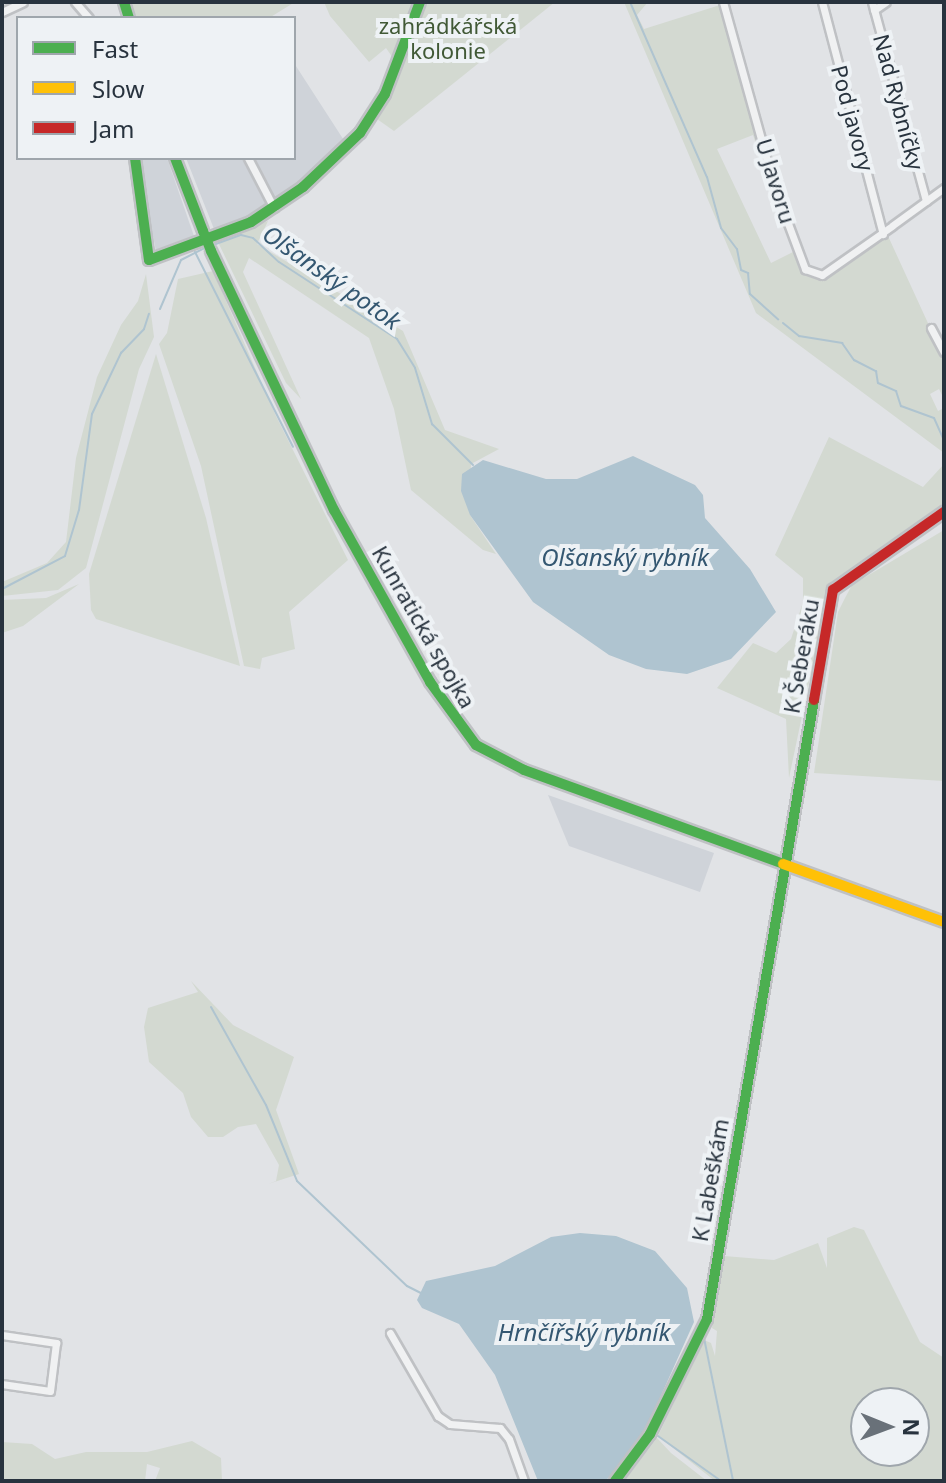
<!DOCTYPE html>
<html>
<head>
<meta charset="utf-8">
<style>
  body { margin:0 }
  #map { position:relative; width:946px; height:1483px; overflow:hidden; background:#e1e3e6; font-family:"Noto Sans",sans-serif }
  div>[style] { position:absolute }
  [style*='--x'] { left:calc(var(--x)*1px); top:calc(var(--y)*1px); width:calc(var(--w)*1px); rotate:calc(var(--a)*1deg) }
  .built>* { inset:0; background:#cfd3d9 }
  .green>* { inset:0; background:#d3d9d1 }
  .water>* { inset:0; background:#afc4d0 }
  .stream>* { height:2px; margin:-1px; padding:0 1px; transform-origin:1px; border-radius:1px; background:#afc4d0 }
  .roads { filter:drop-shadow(2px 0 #bfc1c4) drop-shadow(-2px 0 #bfc1c4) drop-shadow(0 2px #bfc1c4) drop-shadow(0 -2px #bfc1c4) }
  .street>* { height:7px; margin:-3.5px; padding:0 3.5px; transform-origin:3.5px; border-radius:3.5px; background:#f0f1f2 }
  .fast>* { height:10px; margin:-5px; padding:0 5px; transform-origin:5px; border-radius:5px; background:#4caf50 }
  .slow>* { height:10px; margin:-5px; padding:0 5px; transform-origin:5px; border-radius:5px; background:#ffc107 }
  .jam>* { height:10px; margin:-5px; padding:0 5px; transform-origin:5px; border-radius:5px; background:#c62828 }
  .fast-bridge>* { height:10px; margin:-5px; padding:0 5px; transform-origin:5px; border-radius:5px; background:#4caf50 }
  span { translate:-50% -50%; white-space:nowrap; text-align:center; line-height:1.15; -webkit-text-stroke:8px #eef2f5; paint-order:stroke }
  .park-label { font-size:22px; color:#415936 }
  .street-label { font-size:22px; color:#28333e }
  .water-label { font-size:24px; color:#345771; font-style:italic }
  .frame { position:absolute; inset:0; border:4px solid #28333e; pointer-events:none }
  .legend { position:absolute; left:16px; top:16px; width:280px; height:144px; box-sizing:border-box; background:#eef2f5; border:2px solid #9fa6ac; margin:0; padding:10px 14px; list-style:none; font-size:24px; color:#28333e }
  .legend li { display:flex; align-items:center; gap:16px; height:40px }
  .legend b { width:40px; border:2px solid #9fa6ac }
  .north { position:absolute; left:850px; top:1387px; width:80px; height:80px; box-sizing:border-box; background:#eef2f5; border:2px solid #9fa6ac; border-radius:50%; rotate:91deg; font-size:22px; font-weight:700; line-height:32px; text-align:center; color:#28333e }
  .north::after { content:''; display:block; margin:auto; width:28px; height:36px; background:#697179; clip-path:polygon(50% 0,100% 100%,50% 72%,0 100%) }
</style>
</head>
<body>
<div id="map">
  <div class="built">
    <div style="clip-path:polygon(294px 63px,347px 145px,275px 202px,245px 221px,214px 229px,186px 158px,294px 158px)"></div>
    <div style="clip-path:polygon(137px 158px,167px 158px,195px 239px,156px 251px)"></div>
    <div style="clip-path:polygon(548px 795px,714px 853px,700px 892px,569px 846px)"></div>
  </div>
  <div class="green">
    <div style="clip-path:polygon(132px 2px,295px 2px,269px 18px,136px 18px)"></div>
    <div style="clip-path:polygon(324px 2px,418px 2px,395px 61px,386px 48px,369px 62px,330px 16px)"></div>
    <div style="clip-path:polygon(424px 2px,555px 2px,394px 131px,377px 119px)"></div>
    <div style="clip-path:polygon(evenodd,624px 2px,648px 2px,637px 15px,644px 29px,720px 5px,771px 188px,802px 273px,820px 280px,888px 236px,944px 358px,944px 399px,939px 389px,930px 394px,938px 411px,944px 408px,944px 453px,756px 313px,624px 2px,753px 135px,793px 252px,771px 263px,717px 149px,753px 135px)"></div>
    <div style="clip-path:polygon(268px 221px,257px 244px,403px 331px,445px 430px,499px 449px,471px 464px,470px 515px,496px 554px,483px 550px,411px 490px,394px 409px,369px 338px,249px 258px,243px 272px,301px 399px,286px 383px,217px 240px)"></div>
    <div style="clip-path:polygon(213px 271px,276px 416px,348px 560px,289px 612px,295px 649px,262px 658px,260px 669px,244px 666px,201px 466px,159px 344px,167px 333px,178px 279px)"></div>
    <div style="clip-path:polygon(146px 274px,154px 337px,139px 369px,86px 568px,58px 590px,2px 596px,2px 582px,47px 563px,66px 542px,76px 458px,97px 377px,121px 325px,138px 301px)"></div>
    <div style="clip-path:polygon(156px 354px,206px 518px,240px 666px,96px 619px,91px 610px,89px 574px)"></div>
    <div style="clip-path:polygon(829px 437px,923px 487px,944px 464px,944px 505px,829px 587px,789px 778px,786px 719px,717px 688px,753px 643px,776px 653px,791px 639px,803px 602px,803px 578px,775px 555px)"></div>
    <div style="clip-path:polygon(944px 530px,944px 781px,814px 773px,838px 612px,845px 598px,852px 585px)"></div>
    <div style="clip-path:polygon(79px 584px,23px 626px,2px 633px,2px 600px,46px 598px)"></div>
    <div style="clip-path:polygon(191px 981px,233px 1025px,294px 1057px,276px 1110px,299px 1174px,268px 1184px,276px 1181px,279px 1165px,256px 1124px,238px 1127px,223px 1137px,208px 1137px,191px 1117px,183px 1093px,149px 1062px,144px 1027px,148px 1008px,198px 992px)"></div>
    <div style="clip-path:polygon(evenodd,854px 1227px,864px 1230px,920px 1342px,944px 1358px,944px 1481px,715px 1481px,658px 1436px,704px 1340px,711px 1343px,715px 1356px,717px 1331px,712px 1328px,724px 1256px,774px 1260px,818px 1243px,827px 1268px,827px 1238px,854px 1227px,866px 1403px,914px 1403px,914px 1451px,866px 1451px,866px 1403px)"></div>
    <div style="clip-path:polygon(657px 1438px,671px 1453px,707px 1481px,624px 1481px)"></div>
    <div style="clip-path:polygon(192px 1441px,221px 1458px,222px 1481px,155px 1481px,160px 1468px,147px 1464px,145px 1481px,2px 1481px,2px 1442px,32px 1444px,55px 1459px,86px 1452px,147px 1452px)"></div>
  </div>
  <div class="water">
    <div style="clip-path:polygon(633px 456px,695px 485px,703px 495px,705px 518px,750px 569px,776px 612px,731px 659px,687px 674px,646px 669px,609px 655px,533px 602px,470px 515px,461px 491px,462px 474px,483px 460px,546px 479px,577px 479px)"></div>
    <div style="clip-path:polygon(580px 1233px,616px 1236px,655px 1251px,687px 1288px,694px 1322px,646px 1429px,615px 1472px,605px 1481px,538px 1481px,495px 1375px,459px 1324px,422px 1308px,417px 1300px,426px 1281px,495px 1266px,551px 1237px)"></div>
  </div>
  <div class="stream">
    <div style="--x:630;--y:2;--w:191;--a:66.3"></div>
    <div style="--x:707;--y:177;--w:53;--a:74.6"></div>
    <div style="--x:721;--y:228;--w:26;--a:53"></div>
    <div style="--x:737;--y:249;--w:21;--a:79"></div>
    <div style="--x:741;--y:270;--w:8;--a:23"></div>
    <div style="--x:748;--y:273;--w:21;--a:85"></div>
    <div style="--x:750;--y:294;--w:38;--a:42"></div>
    <div style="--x:213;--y:245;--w:30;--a:-20"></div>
    <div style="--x:241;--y:235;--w:12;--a:14"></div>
    <div style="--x:253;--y:238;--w:35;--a:43"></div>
    <div style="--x:279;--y:262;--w:141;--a:33.1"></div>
    <div style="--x:397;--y:339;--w:34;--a:58"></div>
    <div style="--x:415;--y:368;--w:59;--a:73.1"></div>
    <div style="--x:432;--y:424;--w:58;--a:45"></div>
    <div style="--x:195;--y:252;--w:218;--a:63.3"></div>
    <div style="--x:160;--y:309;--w:53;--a:-66.8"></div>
    <div style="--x:181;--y:260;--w:29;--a:-27"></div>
    <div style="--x:783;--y:323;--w:21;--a:39"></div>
    <div style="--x:799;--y:336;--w:44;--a:9.2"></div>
    <div style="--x:842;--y:343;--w:21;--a:55"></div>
    <div style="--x:854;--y:360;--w:25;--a:27"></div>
    <div style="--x:876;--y:371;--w:12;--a:81"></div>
    <div style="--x:878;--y:383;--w:20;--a:24"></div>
    <div style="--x:896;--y:391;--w:16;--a:72"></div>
    <div style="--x:901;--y:406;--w:35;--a:20"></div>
    <div style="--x:934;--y:418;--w:24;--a:66"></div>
    <div style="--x:2;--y:589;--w:71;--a:-27.6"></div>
    <div style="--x:65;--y:556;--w:48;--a:-73.1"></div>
    <div style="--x:79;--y:510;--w:97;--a:-82.3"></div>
    <div style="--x:92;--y:414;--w:68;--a:-64.6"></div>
    <div style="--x:121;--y:353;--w:33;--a:-46"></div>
    <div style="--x:144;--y:329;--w:16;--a:-72"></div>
    <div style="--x:211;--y:1007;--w:112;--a:60.7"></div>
    <div style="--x:266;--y:1105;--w:82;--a:67.8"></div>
    <div style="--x:297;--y:1181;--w:152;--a:43.7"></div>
    <div style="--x:407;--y:1286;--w:16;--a:27"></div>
    <div style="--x:704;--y:1338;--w:146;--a:78.5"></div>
    <div style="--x:658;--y:1436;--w:77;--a:35.5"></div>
  </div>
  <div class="roads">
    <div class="street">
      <div style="--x:75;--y:2;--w:21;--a:49"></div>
      <div style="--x:723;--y:2;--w:191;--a:74.5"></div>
      <div style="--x:774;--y:186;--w:89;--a:69.5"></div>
      <div style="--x:805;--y:269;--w:18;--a:19"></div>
      <div style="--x:822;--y:275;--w:85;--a:-35"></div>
      <div style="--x:822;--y:2;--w:240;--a:75.3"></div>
      <div style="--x:872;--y:2;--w:206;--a:74.8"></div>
      <div style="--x:874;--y:10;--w:14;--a:-34"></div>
      <div style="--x:2;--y:12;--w:23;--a:-25"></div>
      <div style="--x:248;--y:158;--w:56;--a:62.5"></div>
      <div style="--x:893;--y:225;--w:63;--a:-36"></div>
      <div style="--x:931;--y:328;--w:27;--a:62"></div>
      <div style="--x:390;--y:1333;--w:96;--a:60"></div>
      <div style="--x:438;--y:1416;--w:14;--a:34"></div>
      <div style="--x:450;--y:1424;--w:50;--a:4.6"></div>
      <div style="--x:500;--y:1428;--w:14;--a:51"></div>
      <div style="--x:509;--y:1439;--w:45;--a:70.3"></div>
      <div style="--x:2;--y:1335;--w:55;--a:8.4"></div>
      <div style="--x:56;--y:1343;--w:48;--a:97.1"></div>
      <div style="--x:50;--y:1391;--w:49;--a:-171.7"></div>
    </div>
    <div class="fast">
      <div style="--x:124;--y:2;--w:17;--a:73"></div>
      <div style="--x:135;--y:158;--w:103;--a:82.2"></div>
      <div style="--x:149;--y:260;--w:109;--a:-20.4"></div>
      <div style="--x:251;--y:222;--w:63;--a:-33.9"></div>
      <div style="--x:303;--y:187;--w:79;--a:-43.5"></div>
      <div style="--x:360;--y:133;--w:46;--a:-57.3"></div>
      <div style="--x:385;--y:94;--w:98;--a:-69.2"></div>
      <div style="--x:175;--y:158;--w:78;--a:69"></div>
      <div style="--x:211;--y:251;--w:287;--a:64.6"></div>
      <div style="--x:334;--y:510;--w:197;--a:60.8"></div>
      <div style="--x:430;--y:682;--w:78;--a:53.9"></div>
      <div style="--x:476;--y:745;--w:54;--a:27.5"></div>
      <div style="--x:524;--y:770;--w:276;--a:19.9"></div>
      <div style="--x:615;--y:1481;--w:59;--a:-53.3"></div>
      <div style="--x:650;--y:1434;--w:128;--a:-63.6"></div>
      <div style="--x:707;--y:1319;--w:628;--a:-80.19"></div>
    </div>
    <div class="slow">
      <div style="--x:783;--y:864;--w:171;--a:19.8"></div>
    </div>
    <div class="jam">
      <div style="--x:814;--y:700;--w:112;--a:-80.2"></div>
      <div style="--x:833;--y:590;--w:136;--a:-35.1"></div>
    </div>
  </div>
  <div class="fast-bridge">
    <div style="--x:203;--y:231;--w:22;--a:68"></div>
  </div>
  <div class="park-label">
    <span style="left:448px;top:38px">zahrádkářská<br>kolonie</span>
  </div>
  <div class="street-label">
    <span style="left:899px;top:102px;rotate:75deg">Nad Rybníčky</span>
    <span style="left:853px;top:118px;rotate:75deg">Pod javory</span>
    <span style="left:776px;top:181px;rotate:73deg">U Javoru</span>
    <span style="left:424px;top:627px;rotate:60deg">Kunratická spojka</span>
    <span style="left:801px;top:656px;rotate:-80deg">K Šeberáku</span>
    <span style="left:710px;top:1180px;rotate:-80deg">K Labeškám</span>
  </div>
  <div class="water-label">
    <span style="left:332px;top:277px;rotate:35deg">Olšanský potok</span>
    <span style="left:625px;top:557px">Olšanský rybník</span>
    <span style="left:584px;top:1332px">Hrnčířský rybník</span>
  </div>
  <div class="frame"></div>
  <ul class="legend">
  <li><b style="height:10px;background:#4caf50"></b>Fast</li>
  <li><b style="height:10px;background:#ffc107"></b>Slow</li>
  <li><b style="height:10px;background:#c62828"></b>Jam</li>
  </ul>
  <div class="north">N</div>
</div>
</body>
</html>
